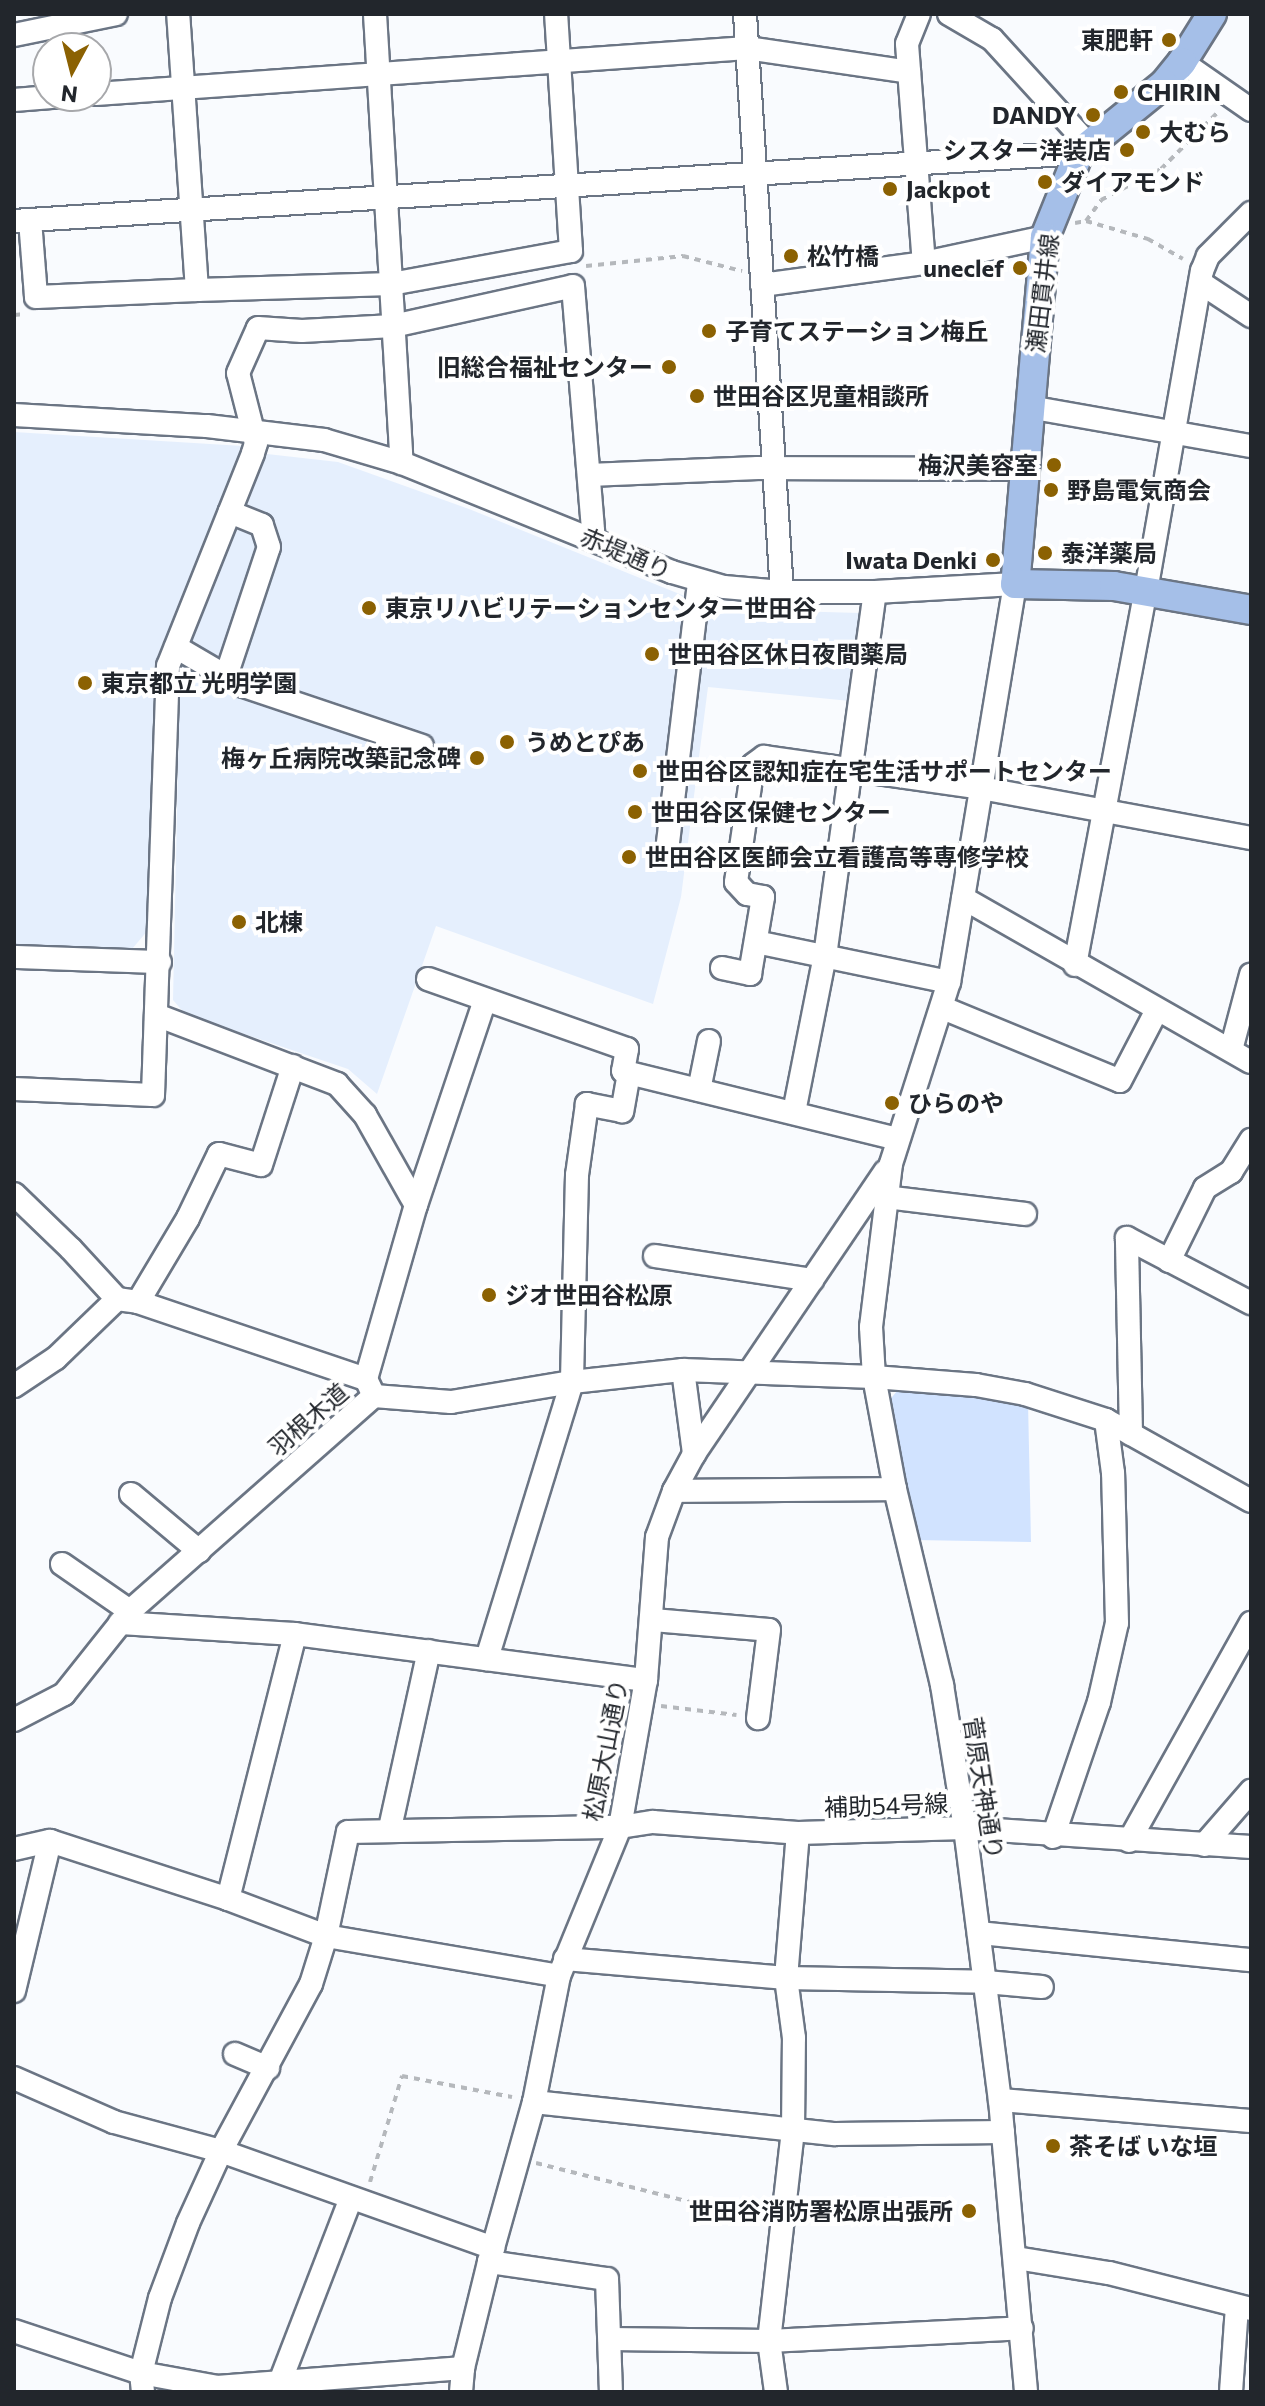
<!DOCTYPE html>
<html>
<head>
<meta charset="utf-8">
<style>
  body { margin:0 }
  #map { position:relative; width:1265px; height:2406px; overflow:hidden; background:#f9fbfe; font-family:Commissioner,"Noto Sans JP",sans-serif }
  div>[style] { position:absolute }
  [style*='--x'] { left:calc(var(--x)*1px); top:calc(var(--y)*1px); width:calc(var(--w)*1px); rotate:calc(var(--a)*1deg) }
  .built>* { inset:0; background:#e5effd }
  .green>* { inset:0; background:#d1e3ff }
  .path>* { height:4px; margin-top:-2px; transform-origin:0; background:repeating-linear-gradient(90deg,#b5b8bc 0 6px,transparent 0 12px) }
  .roads { filter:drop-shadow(2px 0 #6b7584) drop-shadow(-2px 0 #6b7584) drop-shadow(0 2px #6b7584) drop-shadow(0 -2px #6b7584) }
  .minor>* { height:22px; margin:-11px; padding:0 11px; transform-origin:11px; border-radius:11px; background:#fff }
  .major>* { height:28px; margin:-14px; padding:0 14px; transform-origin:14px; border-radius:14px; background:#a5bfe8 }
  .dots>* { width:22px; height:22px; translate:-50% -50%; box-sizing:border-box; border:4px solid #fff; border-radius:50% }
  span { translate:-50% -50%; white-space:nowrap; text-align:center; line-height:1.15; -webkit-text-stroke:8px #fff; paint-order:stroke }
  .poi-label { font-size:24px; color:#22262c; font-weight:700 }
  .right { translate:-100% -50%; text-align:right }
  .left { translate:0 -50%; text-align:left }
  .street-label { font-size:24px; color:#22262c }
  .frame { position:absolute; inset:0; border:16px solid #22262c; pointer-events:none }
  .north { position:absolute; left:32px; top:32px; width:80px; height:80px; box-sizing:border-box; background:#fff; border:2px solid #a7a8ab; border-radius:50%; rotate:187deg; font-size:22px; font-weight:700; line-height:32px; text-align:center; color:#22262c }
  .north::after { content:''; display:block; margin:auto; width:28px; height:36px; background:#8b6102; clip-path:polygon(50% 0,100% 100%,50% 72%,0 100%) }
</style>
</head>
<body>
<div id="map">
  <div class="built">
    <div style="clip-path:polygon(14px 432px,243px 446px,157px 670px,149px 929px,132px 949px,14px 945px)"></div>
    <div style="clip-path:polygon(267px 454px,338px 462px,469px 509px,687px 597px,749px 610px,860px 613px,850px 701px,708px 687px,681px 897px,653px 1004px,436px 926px,377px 1094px,348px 1069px,185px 1014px,173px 1000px,180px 671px)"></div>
  </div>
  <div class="green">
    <div style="clip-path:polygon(897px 1391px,1028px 1402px,1031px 1542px,915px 1540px,888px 1402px)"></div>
  </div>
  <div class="path">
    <div style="--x:1086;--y:221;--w:26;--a:-54"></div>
    <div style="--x:1101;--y:200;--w:68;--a:-27.3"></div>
    <div style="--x:1161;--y:169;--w:81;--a:-45"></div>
    <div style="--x:1075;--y:223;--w:11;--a:-10"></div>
    <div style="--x:1086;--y:221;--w:65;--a:16.2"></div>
    <div style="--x:1148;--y:239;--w:40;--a:29.7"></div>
    <div style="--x:586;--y:266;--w:98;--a:-5.9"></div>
    <div style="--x:683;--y:256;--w:61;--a:14.3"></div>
    <div style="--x:14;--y:315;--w:11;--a:-5"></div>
    <div style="--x:661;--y:1706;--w:76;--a:6.8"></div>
    <div style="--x:536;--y:2163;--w:232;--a:14.2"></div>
    <div style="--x:370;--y:2182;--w:111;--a:-73.2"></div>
    <div style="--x:402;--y:2076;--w:112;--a:10.8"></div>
  </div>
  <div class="roads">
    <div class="minor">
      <div style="--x:375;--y:14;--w:450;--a:86.6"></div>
      <div style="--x:745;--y:14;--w:579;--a:86.34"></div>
      <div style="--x:919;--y:14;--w:32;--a:112"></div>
      <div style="--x:907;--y:44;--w:220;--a:85.6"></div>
      <div style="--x:949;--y:14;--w:50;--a:30.2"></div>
      <div style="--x:992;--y:39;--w:142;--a:47.6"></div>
      <div style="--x:14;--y:35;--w:104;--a:-11.6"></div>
      <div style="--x:1182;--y:62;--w:84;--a:34.8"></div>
      <div style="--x:96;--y:94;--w:653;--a:-4.04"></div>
      <div style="--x:747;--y:48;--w:164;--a:8.4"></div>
      <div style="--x:14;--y:100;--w:50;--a:-4.6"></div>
      <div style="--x:30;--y:220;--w:77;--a:85.5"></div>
      <div style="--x:36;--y:297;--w:161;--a:-2.5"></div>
      <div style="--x:197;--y:290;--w:277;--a:-93.9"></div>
      <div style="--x:14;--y:221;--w:1067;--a:-3.65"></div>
      <div style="--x:1201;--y:283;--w:60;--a:33.4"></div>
      <div style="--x:762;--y:285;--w:163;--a:-7.7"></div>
      <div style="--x:924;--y:263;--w:124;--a:-12.1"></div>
      <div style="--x:197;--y:290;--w:194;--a:-1.8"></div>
      <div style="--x:391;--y:284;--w:183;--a:-10.4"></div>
      <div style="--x:571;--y:251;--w:237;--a:-93.6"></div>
      <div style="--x:1029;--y:407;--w:225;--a:10"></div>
      <div style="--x:14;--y:415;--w:193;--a:3.3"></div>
      <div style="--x:207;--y:426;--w:118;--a:6.8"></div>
      <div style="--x:324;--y:440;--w:81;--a:16.4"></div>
      <div style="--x:402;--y:463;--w:291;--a:22"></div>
      <div style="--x:672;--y:572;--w:54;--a:16.1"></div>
      <div style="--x:724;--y:587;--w:58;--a:4.9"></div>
      <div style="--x:782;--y:592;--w:93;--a:0"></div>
      <div style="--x:875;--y:592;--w:140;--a:-3.3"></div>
      <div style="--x:1015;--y:584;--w:403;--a:99.4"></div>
      <div style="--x:949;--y:982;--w:191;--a:107.7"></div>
      <div style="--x:891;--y:1164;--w:164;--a:97"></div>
      <div style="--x:871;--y:1327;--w:50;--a:86.6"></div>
      <div style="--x:874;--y:1377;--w:114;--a:79.4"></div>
      <div style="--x:895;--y:1489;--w:202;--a:76.5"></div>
      <div style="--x:942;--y:1685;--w:145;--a:80.9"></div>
      <div style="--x:965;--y:1828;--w:274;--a:82.7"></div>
      <div style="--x:1000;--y:2100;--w:293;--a:84.9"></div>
      <div style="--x:589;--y:475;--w:169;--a:-2.4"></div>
      <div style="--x:758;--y:468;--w:266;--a:0.2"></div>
      <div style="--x:176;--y:647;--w:75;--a:30.3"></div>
      <div style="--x:241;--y:685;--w:191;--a:18.6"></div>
      <div style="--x:226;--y:676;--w:136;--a:-71.6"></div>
      <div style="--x:269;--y:547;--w:23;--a:-108"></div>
      <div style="--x:262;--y:525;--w:35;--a:-158"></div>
      <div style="--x:667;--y:851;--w:271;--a:-83.2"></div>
      <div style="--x:963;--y:898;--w:331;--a:29.7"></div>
      <div style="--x:756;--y:942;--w:197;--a:11.7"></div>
      <div style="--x:14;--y:957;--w:146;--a:2"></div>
      <div style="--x:1075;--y:965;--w:381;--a:-79.3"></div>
      <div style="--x:1146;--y:591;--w:325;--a:-80.1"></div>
      <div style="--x:1202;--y:271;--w:16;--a:-68"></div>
      <div style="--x:1208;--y:256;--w:61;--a:-45"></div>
      <div style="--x:722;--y:968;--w:29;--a:12"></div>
      <div style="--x:750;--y:974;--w:78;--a:-80.4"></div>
      <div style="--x:763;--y:897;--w:16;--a:-169"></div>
      <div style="--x:747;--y:894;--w:16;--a:-133"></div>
      <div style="--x:736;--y:882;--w:118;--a:-81.7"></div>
      <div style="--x:753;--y:765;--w:14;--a:-36"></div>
      <div style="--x:764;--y:757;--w:219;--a:8.1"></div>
      <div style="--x:981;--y:788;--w:275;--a:10.5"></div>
      <div style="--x:428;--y:979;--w:211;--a:19.4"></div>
      <div style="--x:627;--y:1049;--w:22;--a:100"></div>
      <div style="--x:623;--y:1071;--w:6;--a:18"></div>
      <div style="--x:629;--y:1073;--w:39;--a:100"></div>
      <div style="--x:622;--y:1111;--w:36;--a:-169"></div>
      <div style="--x:587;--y:1104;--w:72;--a:98"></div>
      <div style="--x:577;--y:1175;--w:207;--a:91.4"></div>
      <div style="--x:572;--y:1382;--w:290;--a:107.1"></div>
      <div style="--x:943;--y:1008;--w:191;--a:22.4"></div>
      <div style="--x:1120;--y:1081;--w:80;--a:-62.5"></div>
      <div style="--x:159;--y:1016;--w:191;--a:20.9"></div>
      <div style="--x:337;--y:1084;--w:42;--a:47.9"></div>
      <div style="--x:365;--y:1115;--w:103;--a:60.5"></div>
      <div style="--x:1231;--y:1050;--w:78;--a:-75.1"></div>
      <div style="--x:629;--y:1073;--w:276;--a:13.8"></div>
      <div style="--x:14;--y:1089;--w:139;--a:2.5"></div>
      <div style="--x:153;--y:1095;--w:429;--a:-88"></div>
      <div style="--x:168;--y:666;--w:229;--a:-68.2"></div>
      <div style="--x:253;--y:453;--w:10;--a:-73"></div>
      <div style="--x:256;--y:443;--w:72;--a:-104.4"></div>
      <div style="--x:238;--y:373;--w:49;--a:-66"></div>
      <div style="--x:258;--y:328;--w:44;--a:3.9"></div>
      <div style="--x:302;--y:331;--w:91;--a:-3.1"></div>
      <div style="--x:393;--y:326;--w:184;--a:-12.5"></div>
      <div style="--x:573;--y:286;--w:254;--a:85.3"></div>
      <div style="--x:699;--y:1090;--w:50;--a:-78.5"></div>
      <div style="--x:794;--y:1112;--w:159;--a:-78.8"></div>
      <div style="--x:825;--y:956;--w:367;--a:-82.2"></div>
      <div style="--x:14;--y:1194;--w:79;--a:44"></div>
      <div style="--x:71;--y:1249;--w:68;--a:47.4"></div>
      <div style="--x:117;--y:1299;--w:21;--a:8"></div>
      <div style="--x:138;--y:1302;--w:241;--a:18.7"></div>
      <div style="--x:885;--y:1197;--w:141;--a:6.9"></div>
      <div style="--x:655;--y:1256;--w:159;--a:8.7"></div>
      <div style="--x:1169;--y:1261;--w:81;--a:-63.7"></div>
      <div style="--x:1205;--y:1188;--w:31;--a:-32"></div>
      <div style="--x:1231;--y:1172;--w:38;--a:-58"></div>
      <div style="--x:138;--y:1302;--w:98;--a:-59.2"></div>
      <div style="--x:188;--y:1218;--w:71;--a:-64.2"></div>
      <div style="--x:219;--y:1154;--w:43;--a:14.7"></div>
      <div style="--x:261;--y:1165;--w:104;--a:-72.1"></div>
      <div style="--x:683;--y:1370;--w:85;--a:82.5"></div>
      <div style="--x:14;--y:1386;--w:50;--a:-33.7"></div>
      <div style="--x:56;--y:1358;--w:85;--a:-44"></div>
      <div style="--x:374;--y:1396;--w:19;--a:-115"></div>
      <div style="--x:366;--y:1379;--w:181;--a:-74"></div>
      <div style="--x:416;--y:1205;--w:216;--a:-71.4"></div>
      <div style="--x:1131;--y:1434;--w:196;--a:-91.2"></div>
      <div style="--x:1127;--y:1238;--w:140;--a:27.7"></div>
      <div style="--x:674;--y:1491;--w:221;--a:-0.5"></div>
      <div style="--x:131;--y:1494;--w:89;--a:40"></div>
      <div style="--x:62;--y:1564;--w:83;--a:34.7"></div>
      <div style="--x:653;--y:1620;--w:116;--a:4.9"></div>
      <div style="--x:769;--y:1630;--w:89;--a:97.1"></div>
      <div style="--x:120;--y:1623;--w:175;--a:3.6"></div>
      <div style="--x:295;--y:1634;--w:354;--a:7.5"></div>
      <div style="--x:14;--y:1720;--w:56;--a:-27.5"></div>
      <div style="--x:64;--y:1694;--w:106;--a:-51.5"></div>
      <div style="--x:130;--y:1611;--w:325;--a:-41.4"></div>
      <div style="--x:374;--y:1396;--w:77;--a:4.5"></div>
      <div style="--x:451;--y:1402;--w:123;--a:-9.4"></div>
      <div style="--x:572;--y:1382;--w:112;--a:-6.2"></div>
      <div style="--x:683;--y:1370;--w:191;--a:2.1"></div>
      <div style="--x:874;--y:1377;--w:102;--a:4.5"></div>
      <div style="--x:976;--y:1385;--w:50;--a:10.4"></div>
      <div style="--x:1025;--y:1394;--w:85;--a:17.8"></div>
      <div style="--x:1106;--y:1420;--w:166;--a:29.2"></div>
      <div style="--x:390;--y:1828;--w:181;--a:-77.6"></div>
      <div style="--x:1053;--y:1837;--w:143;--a:-71.2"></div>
      <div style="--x:1099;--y:1702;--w:81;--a:-77.2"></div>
      <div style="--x:1117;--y:1623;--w:150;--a:-91.5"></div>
      <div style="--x:1113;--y:1473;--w:53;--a:-97.5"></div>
      <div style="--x:1129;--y:1841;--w:250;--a:-60.8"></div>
      <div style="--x:1204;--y:1845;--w:72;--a:-49"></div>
      <div style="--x:14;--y:1849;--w:37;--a:-13"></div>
      <div style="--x:50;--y:1841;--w:187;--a:18"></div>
      <div style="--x:228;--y:1899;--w:105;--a:20.7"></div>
      <div style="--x:326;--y:1936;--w:236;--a:9.7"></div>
      <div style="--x:228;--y:1899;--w:273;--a:-75.8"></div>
      <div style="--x:979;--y:1933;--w:273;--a:5.7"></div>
      <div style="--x:565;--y:1959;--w:222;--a:4.9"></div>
      <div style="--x:786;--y:1978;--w:200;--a:1.1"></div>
      <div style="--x:986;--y:1982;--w:56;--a:5.1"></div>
      <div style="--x:14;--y:1991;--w:154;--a:-76.5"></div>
      <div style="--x:235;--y:2054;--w:36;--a:23"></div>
      <div style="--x:14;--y:2078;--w:109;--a:23.7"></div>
      <div style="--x:114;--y:2122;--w:111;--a:15.2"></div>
      <div style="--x:221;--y:2151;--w:289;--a:19.6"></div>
      <div style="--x:1000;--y:2100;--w:252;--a:4.8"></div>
      <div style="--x:534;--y:2102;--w:303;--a:6.1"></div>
      <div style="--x:835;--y:2134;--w:168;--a:-0.7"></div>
      <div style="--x:1016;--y:2258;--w:94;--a:9.2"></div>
      <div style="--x:1109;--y:2273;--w:146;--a:14.2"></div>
      <div style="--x:489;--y:2262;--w:119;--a:8.2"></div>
      <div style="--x:607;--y:2279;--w:113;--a:88"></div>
      <div style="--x:14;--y:2331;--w:134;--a:18.3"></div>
      <div style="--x:141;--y:2373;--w:77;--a:10.4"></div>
      <div style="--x:217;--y:2387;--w:247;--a:-4.4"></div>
      <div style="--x:610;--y:2339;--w:159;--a:0.7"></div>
      <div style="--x:769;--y:2341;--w:253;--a:-2.9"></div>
      <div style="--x:280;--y:2382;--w:197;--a:-68.9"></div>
      <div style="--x:143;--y:2392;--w:19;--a:-96"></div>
      <div style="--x:141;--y:2373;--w:77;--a:-75.8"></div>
      <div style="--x:160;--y:2298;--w:80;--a:-69.5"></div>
      <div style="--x:188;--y:2223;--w:79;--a:-65.4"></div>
      <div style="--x:221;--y:2151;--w:190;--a:-61.7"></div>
      <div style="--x:311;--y:1984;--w:50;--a:-72.6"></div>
      <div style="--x:326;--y:1936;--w:106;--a:-78.1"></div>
      <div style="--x:348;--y:1832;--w:272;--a:-1.1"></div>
      <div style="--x:620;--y:1827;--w:33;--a:-9"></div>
      <div style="--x:653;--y:1822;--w:145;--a:4.3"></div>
      <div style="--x:798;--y:1833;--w:167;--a:-1.7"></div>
      <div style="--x:965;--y:1828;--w:287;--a:3.8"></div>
      <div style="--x:461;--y:2392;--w:24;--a:-85"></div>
      <div style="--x:463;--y:2368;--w:109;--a:-76.2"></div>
      <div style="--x:489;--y:2262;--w:166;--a:-74.3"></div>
      <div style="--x:534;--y:2102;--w:128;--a:-78.8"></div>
      <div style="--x:559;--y:1976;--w:161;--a:-67.7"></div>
      <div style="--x:620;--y:1827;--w:149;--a:-80"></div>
      <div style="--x:646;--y:1680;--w:143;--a:-85.6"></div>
      <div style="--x:657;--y:1537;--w:49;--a:-69.7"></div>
      <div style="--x:674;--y:1491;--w:42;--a:-61.6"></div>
      <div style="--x:694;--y:1454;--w:341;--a:-55.9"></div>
      <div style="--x:776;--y:2392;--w:51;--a:-97.8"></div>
      <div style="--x:769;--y:2341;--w:212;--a:-83.5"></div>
      <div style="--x:793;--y:2130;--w:92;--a:-89.4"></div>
      <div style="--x:794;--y:2038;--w:61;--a:-97.6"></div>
      <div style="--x:786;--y:1978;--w:145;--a:-85.3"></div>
      <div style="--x:1231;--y:2392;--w:86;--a:-86"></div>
    </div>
    <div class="major">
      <div style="--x:1212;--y:14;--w:57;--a:122"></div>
      <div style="--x:1182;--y:62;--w:28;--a:129"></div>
      <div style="--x:1164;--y:84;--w:109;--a:140.9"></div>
      <div style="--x:1079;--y:153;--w:91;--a:112"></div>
      <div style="--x:1045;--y:237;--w:348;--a:94.9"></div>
      <div style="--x:1015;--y:584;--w:99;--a:1.2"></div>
      <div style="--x:1114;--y:586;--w:139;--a:9.9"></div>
    </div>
  </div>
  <div class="dots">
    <div style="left:1169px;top:40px;background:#8b6102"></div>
    <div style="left:1121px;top:92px;background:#8b6102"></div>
    <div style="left:1093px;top:115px;background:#8b6102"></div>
    <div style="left:1143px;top:132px;background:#8b6102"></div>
    <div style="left:1127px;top:150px;background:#8b6102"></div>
    <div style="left:1045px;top:182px;background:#8b6102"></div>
    <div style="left:890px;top:189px;background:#8b6102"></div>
    <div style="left:791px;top:256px;background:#8b6102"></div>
    <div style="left:1020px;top:268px;background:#8b6102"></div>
    <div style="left:709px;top:331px;background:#8b6102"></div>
    <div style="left:669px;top:367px;background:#8b6102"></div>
    <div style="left:697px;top:396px;background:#8b6102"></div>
    <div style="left:1054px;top:465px;background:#8b6102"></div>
    <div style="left:1051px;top:490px;background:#8b6102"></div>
    <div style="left:1045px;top:553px;background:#8b6102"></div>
    <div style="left:993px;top:560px;background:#8b6102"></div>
    <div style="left:369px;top:608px;background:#8b6102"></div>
    <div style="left:652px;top:654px;background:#8b6102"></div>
    <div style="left:85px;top:683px;background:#8b6102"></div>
    <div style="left:507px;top:742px;background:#8b6102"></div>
    <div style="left:477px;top:758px;background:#8b6102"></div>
    <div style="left:640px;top:771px;background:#8b6102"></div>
    <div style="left:635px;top:812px;background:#8b6102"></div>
    <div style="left:629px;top:857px;background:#8b6102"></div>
    <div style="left:239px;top:922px;background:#8b6102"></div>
    <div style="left:892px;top:1103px;background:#8b6102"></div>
    <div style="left:489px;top:1295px;background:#8b6102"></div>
    <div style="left:1053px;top:2146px;background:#8b6102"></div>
    <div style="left:969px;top:2211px;background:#8b6102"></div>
  </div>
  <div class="poi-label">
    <span class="right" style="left:1153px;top:40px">東肥軒</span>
    <span class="left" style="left:1137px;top:92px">CHIRIN</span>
    <span class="right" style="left:1077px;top:115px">DANDY</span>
    <span class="left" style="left:1159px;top:132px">大むら</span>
    <span class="right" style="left:1111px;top:150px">シスター洋装店</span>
    <span class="left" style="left:1061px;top:182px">ダイアモンド</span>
    <span class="left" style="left:906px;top:189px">Jackpot</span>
    <span class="left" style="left:807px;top:256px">松竹橋</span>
    <span class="right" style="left:1004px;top:268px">uneclef</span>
    <span class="left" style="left:725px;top:331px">子育てステーション梅丘</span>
    <span class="right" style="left:653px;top:367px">旧総合福祉センター</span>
    <span class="left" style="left:713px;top:396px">世田谷区児童相談所</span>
    <span class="right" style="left:1038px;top:465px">梅沢美容室</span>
    <span class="left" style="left:1067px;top:490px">野島電気商会</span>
    <span class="left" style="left:1061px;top:553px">泰洋薬局</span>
    <span class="right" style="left:977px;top:560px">Iwata Denki</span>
    <span class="left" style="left:385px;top:608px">東京リハビリテーションセンター世田谷</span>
    <span class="left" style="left:668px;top:654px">世田谷区休日夜間薬局</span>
    <span class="left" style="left:101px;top:683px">東京都立 光明学園</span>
    <span class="left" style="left:525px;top:742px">うめとぴあ</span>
    <span class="right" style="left:461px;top:758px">梅ヶ丘病院改築記念碑</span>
    <span class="left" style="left:656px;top:771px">世田谷区認知症在宅生活サポートセンター</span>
    <span class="left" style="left:651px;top:812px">世田谷区保健センター</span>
    <span class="left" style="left:645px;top:857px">世田谷区医師会立看護高等専修学校</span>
    <span class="left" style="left:255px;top:922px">北棟</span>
    <span class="left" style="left:908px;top:1103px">ひらのや</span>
    <span class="left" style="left:505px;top:1295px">ジオ世田谷松原</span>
    <span class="left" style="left:1069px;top:2146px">茶そば いな垣</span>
    <span class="right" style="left:953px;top:2211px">世田谷消防署松原出張所</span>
  </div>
  <div class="street-label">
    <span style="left:1042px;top:293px;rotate:-83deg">瀬田貫井線</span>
    <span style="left:626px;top:553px;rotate:23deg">赤堤通り</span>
    <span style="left:308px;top:1419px;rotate:-41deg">羽根木道</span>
    <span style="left:605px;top:1750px;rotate:-79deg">松原大山通り</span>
    <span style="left:984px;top:1788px;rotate:81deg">菅原天神通り</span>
    <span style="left:886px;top:1805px;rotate:-2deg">補助54号線</span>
  </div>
  <div class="frame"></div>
  <div class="north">N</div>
</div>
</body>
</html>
